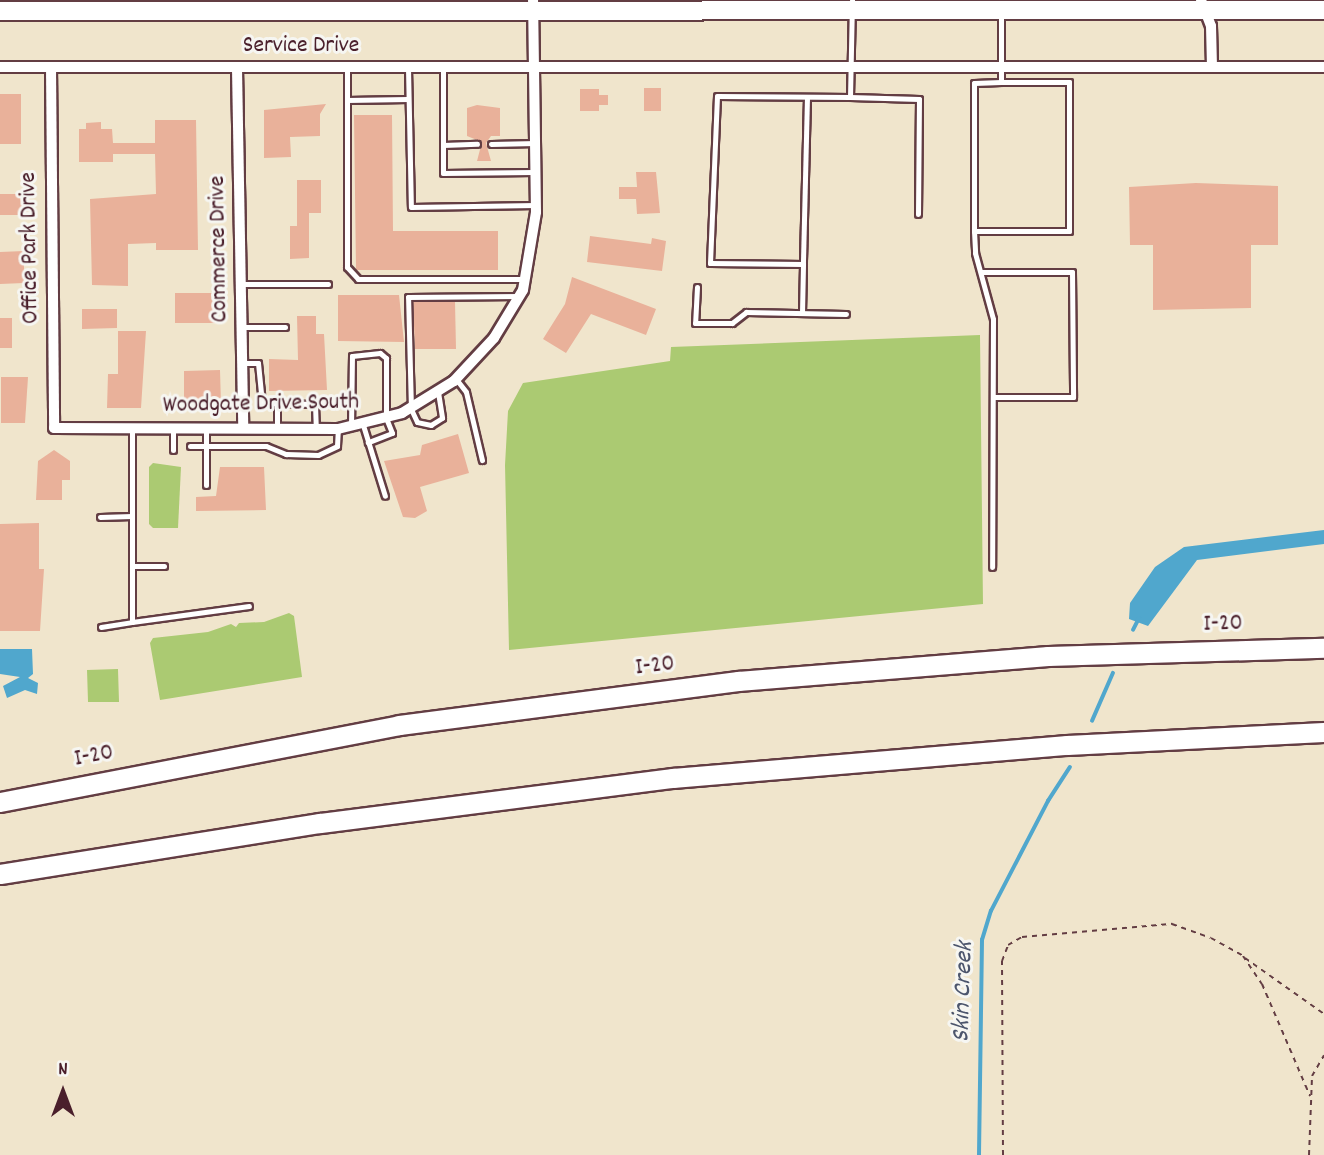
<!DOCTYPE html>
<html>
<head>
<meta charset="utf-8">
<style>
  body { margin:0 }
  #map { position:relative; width:1324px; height:1155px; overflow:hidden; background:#f0e5cc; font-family:Dekko,sans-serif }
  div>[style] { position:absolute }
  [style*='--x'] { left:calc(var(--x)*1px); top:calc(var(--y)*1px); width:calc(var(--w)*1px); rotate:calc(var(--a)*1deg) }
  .green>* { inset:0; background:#abca72 }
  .water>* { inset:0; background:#50a7cd }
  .stream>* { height:3.5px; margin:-1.75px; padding:0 1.75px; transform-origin:1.75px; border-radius:1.75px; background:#50a7cd }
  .building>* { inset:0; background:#e9b19a }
  .path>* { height:2px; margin-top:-1px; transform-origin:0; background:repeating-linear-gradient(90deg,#633d43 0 5px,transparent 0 10px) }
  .roads { filter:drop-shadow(2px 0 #633d43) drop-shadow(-2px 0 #633d43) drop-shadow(0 2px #633d43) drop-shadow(0 -2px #633d43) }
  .lane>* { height:5px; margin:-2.5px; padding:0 2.5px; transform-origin:2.5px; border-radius:2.5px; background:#fff }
  .street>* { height:10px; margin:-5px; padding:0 5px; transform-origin:5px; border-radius:5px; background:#fff }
  .primary>* { height:18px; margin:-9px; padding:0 9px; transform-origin:9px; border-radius:9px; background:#fff }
  .highway>* { height:19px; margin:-9.5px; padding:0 9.5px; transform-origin:9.5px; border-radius:9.5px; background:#fff }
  span { translate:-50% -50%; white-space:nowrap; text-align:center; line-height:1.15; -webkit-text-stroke:6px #f6f6f2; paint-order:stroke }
  .street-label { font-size:24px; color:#4a1f2b }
  .water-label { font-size:26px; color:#4c556c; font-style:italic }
  .north { position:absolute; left:28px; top:1057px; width:70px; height:70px; -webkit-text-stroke:5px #f6f6f2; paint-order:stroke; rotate:0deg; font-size:19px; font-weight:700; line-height:28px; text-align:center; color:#4a1f2b }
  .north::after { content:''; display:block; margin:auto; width:24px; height:32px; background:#4a1f2b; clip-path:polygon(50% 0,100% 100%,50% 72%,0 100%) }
</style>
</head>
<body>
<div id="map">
  <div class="green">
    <div style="clip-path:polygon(980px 335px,983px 604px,509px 650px,505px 465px,508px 411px,523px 383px,670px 361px,671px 347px)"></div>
    <div style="clip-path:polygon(153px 463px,181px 467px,178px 528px,153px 528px,149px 524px,149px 467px)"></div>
    <div style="clip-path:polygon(289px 613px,294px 616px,302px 677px,160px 700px,150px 643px,153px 638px,208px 632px,231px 624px,236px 627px,239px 623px,264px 622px)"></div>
    <div style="clip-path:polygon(118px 669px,119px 702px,88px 702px,87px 670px)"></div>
  </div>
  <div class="water">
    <div style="clip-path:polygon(1324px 530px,1324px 544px,1197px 560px,1148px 626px,1129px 619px,1130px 603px,1155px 567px,1184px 547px)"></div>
    <div style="clip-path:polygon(0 649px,32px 649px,33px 674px,28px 678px,38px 683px,37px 694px,25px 690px,7px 698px,3px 686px,20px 677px,0 674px)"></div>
  </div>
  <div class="stream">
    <div style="--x:1133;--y:630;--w:13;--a:-63"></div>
    <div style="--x:1092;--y:721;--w:52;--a:-66.4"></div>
    <div style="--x:979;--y:1155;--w:215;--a:-89.2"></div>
    <div style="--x:982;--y:940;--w:30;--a:-73"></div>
    <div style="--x:991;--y:911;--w:124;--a:-62.6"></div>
    <div style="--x:1048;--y:801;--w:40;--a:-57.1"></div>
  </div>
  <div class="building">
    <div style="clip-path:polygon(644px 88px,661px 88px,661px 111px,644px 111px)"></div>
    <div style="clip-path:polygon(580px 89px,599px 89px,599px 95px,608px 95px,608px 105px,599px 105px,599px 111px,580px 111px)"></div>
    <div style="clip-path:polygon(0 94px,21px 94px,21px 144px,0 144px)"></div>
    <div style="clip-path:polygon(326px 104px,320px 114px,320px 136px,290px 137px,291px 157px,264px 158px,264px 110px)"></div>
    <div style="clip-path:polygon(477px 105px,500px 108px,500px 136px,491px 136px,486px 143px,491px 161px,477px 161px,482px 142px,467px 136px,467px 108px)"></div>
    <div style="clip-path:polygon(354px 115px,392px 115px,393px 231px,498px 231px,498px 270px,356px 270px)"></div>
    <div style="clip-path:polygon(155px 120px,196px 120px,198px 250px,156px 250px,156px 243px,128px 244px,128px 286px,92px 285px,90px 199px,156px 194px,155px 154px,113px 154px,113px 162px,79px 162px,79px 129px,86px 129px,86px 123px,101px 122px,101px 129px,112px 129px,113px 143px,155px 143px)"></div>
    <div style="clip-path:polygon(636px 172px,656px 172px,660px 213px,637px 214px,636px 199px,619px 199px,619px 187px,637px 187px)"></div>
    <div style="clip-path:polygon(297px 180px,321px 180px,321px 213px,309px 213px,309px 258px,290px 259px,290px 226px,297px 226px)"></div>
    <div style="clip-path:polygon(1196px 183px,1278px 186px,1278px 245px,1251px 245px,1251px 308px,1153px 310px,1153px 245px,1130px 245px,1129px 187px)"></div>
    <div style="clip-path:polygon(0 194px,23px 194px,28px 215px,0 215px)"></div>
    <div style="clip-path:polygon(590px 236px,651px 244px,652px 238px,666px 241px,662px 271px,587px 262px)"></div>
    <div style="clip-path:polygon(24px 251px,24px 283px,0 284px,0 252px)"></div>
    <div style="clip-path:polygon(572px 277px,656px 309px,646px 335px,591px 314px,566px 353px,543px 339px,565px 304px)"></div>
    <div style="clip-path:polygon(175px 293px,214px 293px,215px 323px,175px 323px)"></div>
    <div style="clip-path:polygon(338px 295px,399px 295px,404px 342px,338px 341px)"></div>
    <div style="clip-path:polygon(413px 302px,455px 302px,456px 349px,415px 349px)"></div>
    <div style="clip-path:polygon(82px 309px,117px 309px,117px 328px,82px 329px)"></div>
    <div style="clip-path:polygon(297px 316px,316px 316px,316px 334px,324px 334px,327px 390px,269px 391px,269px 359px,298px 360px)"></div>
    <div style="clip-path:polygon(0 318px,12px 318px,12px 348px,0 348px)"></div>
    <div style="clip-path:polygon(118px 331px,146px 331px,141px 408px,107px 408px,108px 374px,118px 374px)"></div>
    <div style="clip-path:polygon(220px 370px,221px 405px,184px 405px,184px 371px)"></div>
    <div style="clip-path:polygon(1px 377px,28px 377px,25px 423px,1px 423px)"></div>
    <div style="clip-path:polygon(458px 434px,469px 473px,420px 487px,427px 511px,415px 518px,403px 517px,384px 461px,420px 455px,422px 445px)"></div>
    <div style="clip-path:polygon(54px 450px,70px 461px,70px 480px,62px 480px,62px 500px,36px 500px,38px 461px)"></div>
    <div style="clip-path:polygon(220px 467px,264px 467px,266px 510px,196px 511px,196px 497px,216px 496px)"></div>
    <div style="clip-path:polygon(39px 523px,39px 569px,44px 569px,40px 631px,0 631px,0 524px)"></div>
  </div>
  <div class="path">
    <div style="--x:1245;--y:958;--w:97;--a:35.3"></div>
    <div style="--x:1003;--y:1155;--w:194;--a:-90.3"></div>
    <div style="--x:1002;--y:961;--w:17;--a:-69"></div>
    <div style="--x:1008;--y:945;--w:16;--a:-30"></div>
    <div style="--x:1022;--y:937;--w:151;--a:-5"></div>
    <div style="--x:1172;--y:924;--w:41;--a:19.7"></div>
    <div style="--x:1211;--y:938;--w:37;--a:29"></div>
    <div style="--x:1243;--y:956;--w:34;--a:56"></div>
    <div style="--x:1262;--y:984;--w:122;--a:66.8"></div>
    <div style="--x:1309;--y:1155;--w:79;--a:-87.8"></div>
    <div style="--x:1312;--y:1076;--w:24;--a:-60"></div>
  </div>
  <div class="roads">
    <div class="lane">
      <div style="--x:1001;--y:13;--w:69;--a:90"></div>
      <div style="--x:1001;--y:82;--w:27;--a:178"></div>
      <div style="--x:974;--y:83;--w:148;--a:90"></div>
      <div style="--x:974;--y:231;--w:95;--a:0"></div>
      <div style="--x:1069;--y:231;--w:149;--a:-90"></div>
      <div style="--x:1069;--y:82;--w:68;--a:180"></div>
      <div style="--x:443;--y:67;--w:106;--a:90"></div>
      <div style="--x:443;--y:173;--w:91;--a:-0.6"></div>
      <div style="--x:347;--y:68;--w:199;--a:90"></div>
      <div style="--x:347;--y:267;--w:16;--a:47"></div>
      <div style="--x:358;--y:279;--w:168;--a:0"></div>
      <div style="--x:408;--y:68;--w:139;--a:88.8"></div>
      <div style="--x:411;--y:207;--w:125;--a:-0.9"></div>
      <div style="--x:807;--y:97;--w:167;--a:91.4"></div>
      <div style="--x:803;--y:264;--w:93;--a:-179.4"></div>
      <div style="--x:710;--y:263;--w:167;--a:-87.6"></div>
      <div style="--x:717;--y:96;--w:133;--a:0.4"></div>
      <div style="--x:850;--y:97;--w:97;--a:-88.8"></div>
      <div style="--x:850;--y:97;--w:69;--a:1.7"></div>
      <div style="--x:919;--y:99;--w:115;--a:90.5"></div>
      <div style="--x:347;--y:100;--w:61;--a:-0.9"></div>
      <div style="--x:491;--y:144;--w:45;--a:-1.3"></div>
      <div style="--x:443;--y:145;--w:34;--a:-2"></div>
      <div style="--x:974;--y:231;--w:22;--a:87"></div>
      <div style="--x:975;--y:253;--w:68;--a:74.7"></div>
      <div style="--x:993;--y:319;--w:248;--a:90.2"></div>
      <div style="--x:982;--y:272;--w:90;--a:0"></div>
      <div style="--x:1072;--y:272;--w:125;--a:89.5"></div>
      <div style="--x:1073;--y:397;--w:80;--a:180"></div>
      <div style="--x:242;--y:284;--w:86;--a:0"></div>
      <div style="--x:697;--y:287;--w:36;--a:93"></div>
      <div style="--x:695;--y:323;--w:37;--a:0"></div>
      <div style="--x:732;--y:323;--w:18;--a:-38"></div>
      <div style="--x:746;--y:312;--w:100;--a:1.1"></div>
      <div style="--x:802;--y:313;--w:49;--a:-88.8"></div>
      <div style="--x:243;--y:327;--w:42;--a:0"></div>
      <div style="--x:243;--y:363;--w:15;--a:0"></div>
      <div style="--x:258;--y:363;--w:40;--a:84.3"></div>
      <div style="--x:262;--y:403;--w:53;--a:1.1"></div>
      <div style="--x:315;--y:404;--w:24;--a:88"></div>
      <div style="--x:456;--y:379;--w:16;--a:52"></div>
      <div style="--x:466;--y:392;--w:70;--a:76.8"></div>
      <div style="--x:438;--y:392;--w:26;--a:81"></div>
      <div style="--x:442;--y:418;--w:13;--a:148"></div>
      <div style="--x:431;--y:425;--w:14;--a:-168"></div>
      <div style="--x:417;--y:422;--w:14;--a:-115"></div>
      <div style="--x:411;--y:409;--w:112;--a:-91.5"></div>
      <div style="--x:408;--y:297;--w:112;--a:-0.5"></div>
      <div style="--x:363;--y:425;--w:74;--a:72.8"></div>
      <div style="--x:351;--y:427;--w:71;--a:-89.2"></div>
      <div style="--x:352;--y:356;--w:28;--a:-6"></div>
      <div style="--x:380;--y:353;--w:8;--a:40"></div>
      <div style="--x:386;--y:358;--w:60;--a:90"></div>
      <div style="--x:386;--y:418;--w:16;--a:68"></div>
      <div style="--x:392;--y:433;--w:26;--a:159"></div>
      <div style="--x:132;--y:428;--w:194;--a:90"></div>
      <div style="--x:132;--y:622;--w:118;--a:-7.8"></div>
      <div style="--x:173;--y:428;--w:22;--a:90"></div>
      <div style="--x:206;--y:428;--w:57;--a:90"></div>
      <div style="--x:277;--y:429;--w:25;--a:-90"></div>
      <div style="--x:190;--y:446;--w:76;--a:0"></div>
      <div style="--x:266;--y:446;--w:22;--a:22"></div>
      <div style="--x:286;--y:454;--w:32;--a:2"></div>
      <div style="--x:318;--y:455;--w:21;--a:-25"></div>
      <div style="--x:337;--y:446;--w:17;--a:-87"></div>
      <div style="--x:100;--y:517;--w:32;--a:-2"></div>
      <div style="--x:132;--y:566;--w:32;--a:0"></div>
      <div style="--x:101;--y:627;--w:31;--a:-9"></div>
    </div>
    <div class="street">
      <div style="--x:1201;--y:0;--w:28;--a:69"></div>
      <div style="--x:1211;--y:26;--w:40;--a:88.6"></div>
      <div style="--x:0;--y:67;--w:1324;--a:0"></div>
      <div style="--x:51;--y:67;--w:361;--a:89.5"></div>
      <div style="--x:54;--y:428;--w:284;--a:0.2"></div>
      <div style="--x:338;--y:429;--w:66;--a:-14"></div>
      <div style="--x:402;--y:413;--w:61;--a:-31.6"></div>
      <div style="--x:454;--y:381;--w:59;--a:-47.1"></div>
      <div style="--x:494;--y:338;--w:56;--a:-58.9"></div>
      <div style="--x:523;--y:290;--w:79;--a:-80.5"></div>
      <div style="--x:536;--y:212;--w:212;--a:-90.8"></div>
      <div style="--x:237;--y:68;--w:360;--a:89"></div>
    </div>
    <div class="primary">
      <div style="--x:0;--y:11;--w:1324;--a:-0.04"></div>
    </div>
    <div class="highway">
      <div style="--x:0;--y:802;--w:406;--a:-10.9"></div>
      <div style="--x:399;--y:725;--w:342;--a:-7.4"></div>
      <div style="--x:738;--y:681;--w:311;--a:-4.6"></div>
      <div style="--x:1048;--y:656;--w:276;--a:-1.7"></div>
      <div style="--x:0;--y:874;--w:324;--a:-9.1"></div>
      <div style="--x:320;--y:823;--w:356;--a:-7.3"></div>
      <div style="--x:673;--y:778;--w:395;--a:-4.8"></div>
      <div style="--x:1067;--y:745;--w:257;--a:-2.9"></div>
    </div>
  </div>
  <div class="street-label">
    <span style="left:301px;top:47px">Service Drive</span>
    <span style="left:31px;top:248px;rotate:-91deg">Office Park Drive</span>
    <span style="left:220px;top:249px;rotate:-91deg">Commerce Drive</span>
    <span style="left:261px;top:405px;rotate:-1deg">Woodgate Drive South</span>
    <span style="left:1223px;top:625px;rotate:-2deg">I-20</span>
    <span style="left:655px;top:667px;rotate:-7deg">I-20</span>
    <span style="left:94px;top:757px;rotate:-11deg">I-20</span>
  </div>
  <div class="water-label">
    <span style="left:964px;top:992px;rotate:-88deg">Skin Creek</span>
  </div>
  <div class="north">N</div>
</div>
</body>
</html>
